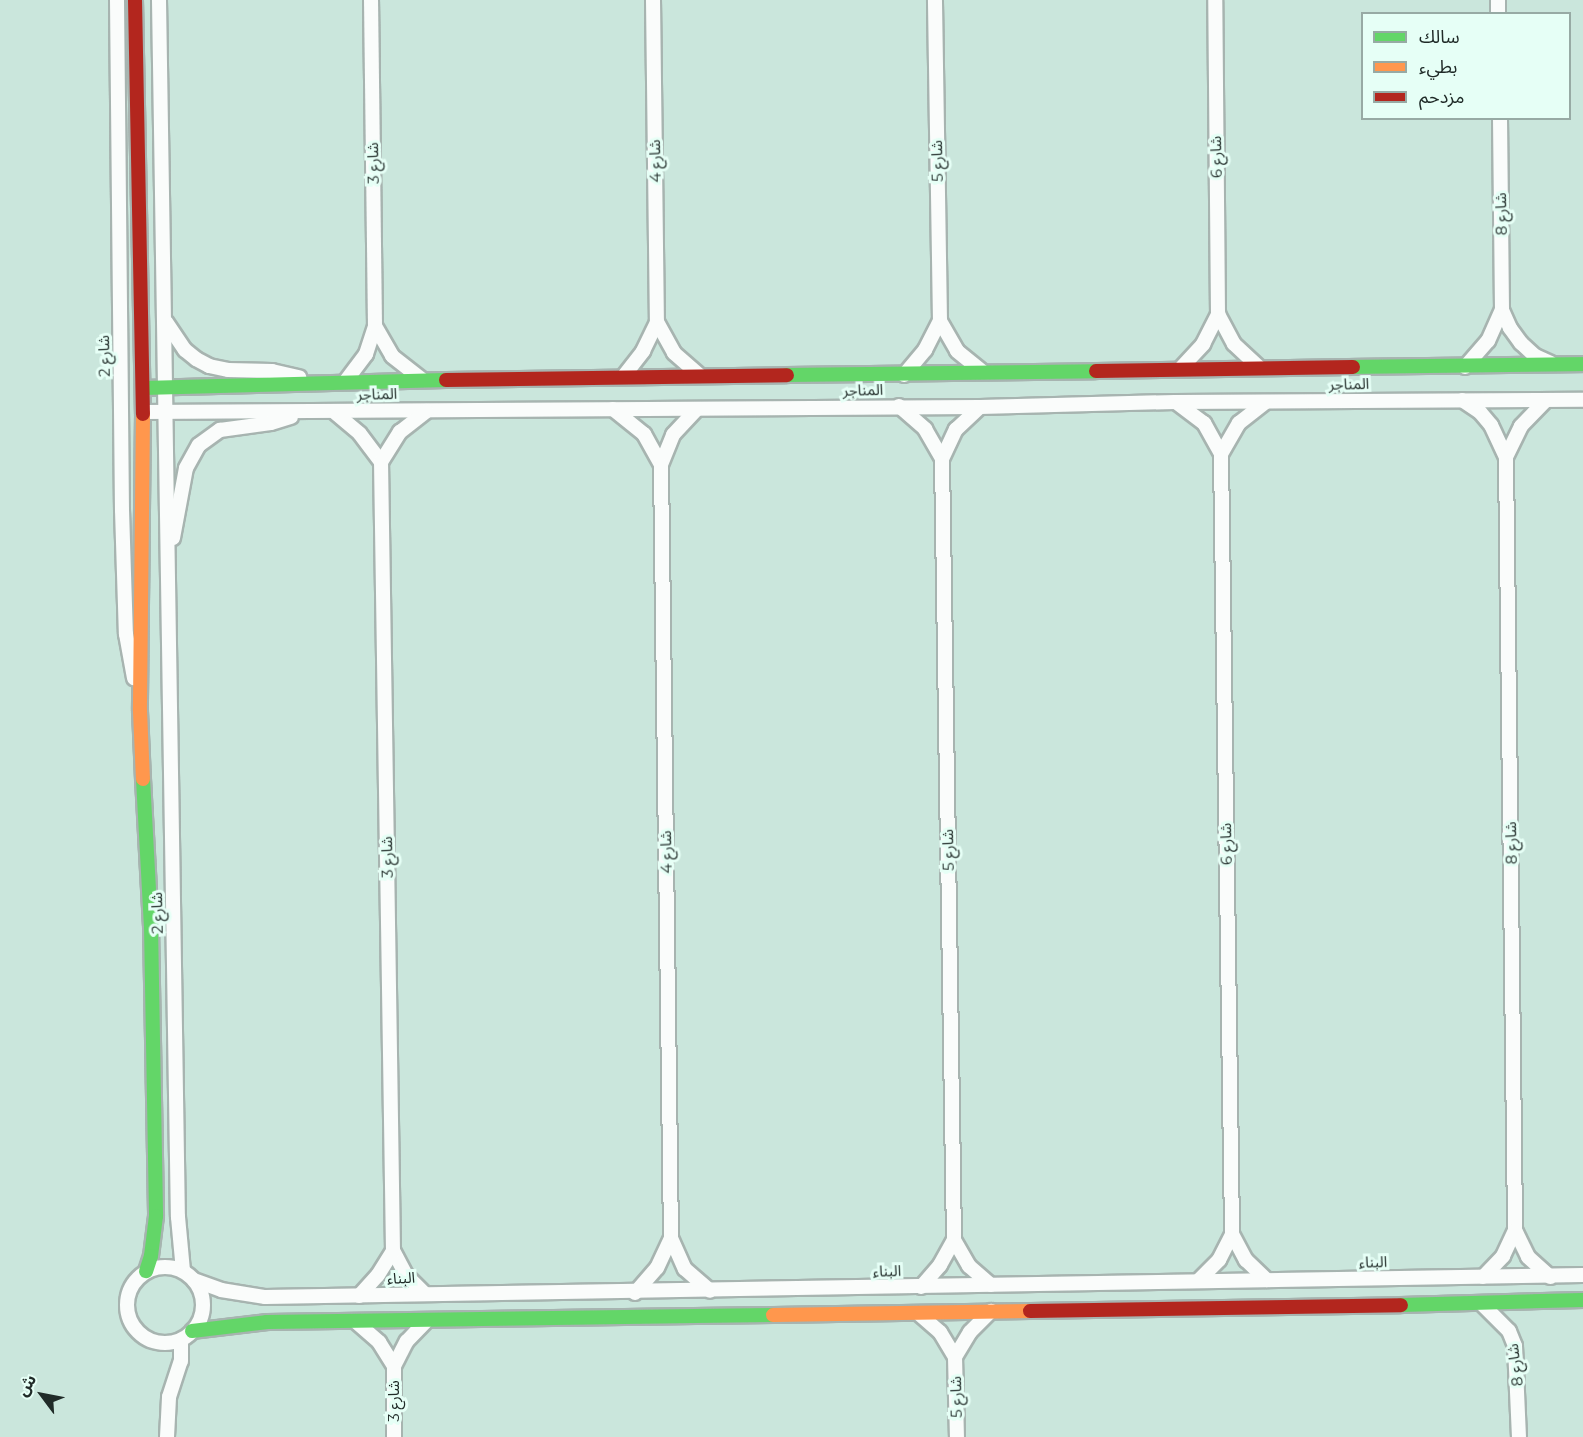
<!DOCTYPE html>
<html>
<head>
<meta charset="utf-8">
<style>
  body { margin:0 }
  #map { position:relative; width:1583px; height:1437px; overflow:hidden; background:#dbece6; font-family:Montserrat,"Noto Sans Arabic",sans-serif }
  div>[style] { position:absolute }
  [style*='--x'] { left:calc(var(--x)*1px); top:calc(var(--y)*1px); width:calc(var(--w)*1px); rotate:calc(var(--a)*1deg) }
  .built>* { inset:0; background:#cae6dc }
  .roads { filter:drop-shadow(2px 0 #a7b4b0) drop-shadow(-2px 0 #a7b4b0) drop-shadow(0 2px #a7b4b0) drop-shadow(0 -2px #a7b4b0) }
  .street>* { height:14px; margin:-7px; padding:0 7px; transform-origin:7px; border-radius:7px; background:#fafcfb }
  .street>.ring { margin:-7px; padding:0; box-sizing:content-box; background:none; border:14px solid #fafcfb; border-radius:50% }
  .fast>* { height:14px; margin:-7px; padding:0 7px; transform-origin:7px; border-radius:7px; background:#63d668 }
  .slow>* { height:14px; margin:-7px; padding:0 7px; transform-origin:7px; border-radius:7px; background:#ff974d }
  .jam>* { height:14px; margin:-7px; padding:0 7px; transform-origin:7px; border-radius:7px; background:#b3261e }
  span { translate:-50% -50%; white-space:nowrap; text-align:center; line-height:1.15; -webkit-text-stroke:6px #e6fff6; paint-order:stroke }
  .street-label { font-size:15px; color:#202b28 }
  .legend { position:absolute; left:1361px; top:12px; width:210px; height:108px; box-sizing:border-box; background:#e6fff6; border:2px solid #97aaa4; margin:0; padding:8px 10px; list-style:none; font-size:18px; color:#202b28 }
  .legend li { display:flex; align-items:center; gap:12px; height:30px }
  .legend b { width:30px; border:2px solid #97aaa4 }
  .north { position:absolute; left:12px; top:1365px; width:60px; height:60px; -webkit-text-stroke:4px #e6fff6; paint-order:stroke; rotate:302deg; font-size:16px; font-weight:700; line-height:24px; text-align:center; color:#202b28 }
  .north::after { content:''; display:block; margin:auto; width:21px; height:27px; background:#202b28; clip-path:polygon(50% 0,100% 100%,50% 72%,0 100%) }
</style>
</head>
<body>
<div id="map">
  <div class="built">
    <div style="clip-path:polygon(evenodd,0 0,1583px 0,1583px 1437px,0 1437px,0 0,1362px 14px,1570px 14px,1570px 118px,1362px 118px,1362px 14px)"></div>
  </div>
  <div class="roads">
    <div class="street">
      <div style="--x:117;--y:0;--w:510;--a:89.44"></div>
      <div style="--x:122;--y:510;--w:124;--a:88.2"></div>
      <div style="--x:126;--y:634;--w:45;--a:79.7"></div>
      <div style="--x:159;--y:0;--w:1217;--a:89.11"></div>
      <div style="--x:178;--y:1217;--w:54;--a:84.7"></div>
      <div style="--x:653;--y:0;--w:322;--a:89.3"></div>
      <div style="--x:657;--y:322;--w:35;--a:61"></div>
      <div style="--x:674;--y:353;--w:35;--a:41"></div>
      <div style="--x:1498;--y:0;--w:14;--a:90"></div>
      <div style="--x:1500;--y:118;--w:192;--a:89.4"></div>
      <div style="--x:1502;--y:310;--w:20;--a:66"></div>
      <div style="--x:1510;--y:328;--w:19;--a:54"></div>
      <div style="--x:1521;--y:343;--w:19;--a:43"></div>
      <div style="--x:1535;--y:356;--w:17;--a:24"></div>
      <div style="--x:1218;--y:314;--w:34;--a:62"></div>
      <div style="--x:1234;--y:344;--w:34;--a:43"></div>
      <div style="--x:940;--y:321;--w:34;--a:60"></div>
      <div style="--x:957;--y:351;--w:33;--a:39"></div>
      <div style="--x:166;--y:322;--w:34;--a:56"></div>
      <div style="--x:185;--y:350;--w:14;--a:39"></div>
      <div style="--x:196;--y:359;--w:15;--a:28"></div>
      <div style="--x:209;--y:366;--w:19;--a:12"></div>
      <div style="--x:228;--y:370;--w:44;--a:1.3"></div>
      <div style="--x:272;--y:371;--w:28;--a:13"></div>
      <div style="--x:375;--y:326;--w:34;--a:60"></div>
      <div style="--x:392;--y:356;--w:39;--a:38"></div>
      <div style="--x:1465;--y:367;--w:35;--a:-49"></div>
      <div style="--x:1488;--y:341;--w:34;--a:-66"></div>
      <div style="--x:1181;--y:368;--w:33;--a:-47"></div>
      <div style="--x:1203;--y:344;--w:34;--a:-63"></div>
      <div style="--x:1218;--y:314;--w:314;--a:-90.5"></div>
      <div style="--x:904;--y:375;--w:33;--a:-50"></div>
      <div style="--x:925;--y:350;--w:33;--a:-63"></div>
      <div style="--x:940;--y:321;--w:321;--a:-90.9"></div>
      <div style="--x:623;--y:377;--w:33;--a:-52"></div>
      <div style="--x:643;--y:351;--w:32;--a:-64"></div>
      <div style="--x:345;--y:382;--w:35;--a:-53"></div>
      <div style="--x:366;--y:354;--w:29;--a:-72"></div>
      <div style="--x:375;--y:326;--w:326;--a:-90.7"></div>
      <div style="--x:1462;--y:400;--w:22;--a:34"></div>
      <div style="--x:1480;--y:412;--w:17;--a:50"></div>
      <div style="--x:1491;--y:425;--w:35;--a:65"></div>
      <div style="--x:1506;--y:457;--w:773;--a:89.33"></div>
      <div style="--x:1515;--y:1230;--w:30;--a:64"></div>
      <div style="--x:1528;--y:1257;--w:30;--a:42"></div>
      <div style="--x:1177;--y:403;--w:34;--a:37"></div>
      <div style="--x:1204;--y:423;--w:35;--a:61"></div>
      <div style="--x:1221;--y:454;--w:780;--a:89.19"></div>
      <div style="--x:1232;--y:1234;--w:30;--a:62"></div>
      <div style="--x:1246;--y:1260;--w:29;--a:44"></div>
      <div style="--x:899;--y:406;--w:35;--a:41"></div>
      <div style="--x:925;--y:429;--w:34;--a:60"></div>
      <div style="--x:980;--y:407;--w:33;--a:137"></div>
      <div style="--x:956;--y:429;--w:33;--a:115"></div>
      <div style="--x:942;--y:459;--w:781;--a:89.12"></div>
      <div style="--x:954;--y:1240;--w:30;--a:60"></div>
      <div style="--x:969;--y:1266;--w:29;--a:41"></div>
      <div style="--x:613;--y:409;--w:40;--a:39"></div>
      <div style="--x:644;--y:434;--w:35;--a:61"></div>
      <div style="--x:697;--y:409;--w:35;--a:133"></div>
      <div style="--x:673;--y:435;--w:32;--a:112"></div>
      <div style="--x:661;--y:465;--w:773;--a:89.26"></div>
      <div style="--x:671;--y:1238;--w:34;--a:66"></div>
      <div style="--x:685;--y:1269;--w:33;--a:41"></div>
      <div style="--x:333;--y:411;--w:35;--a:40"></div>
      <div style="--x:360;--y:434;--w:35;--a:53"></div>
      <div style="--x:143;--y:412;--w:837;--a:-0.34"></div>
      <div style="--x:980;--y:407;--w:195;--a:-1.5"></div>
      <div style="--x:1175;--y:402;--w:408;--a:-0.3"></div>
      <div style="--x:1221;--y:454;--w:36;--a:-60"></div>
      <div style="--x:1239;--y:423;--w:34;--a:-38"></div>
      <div style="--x:1506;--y:457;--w:34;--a:-64"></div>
      <div style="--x:1521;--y:426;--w:35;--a:-46"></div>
      <div style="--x:173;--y:538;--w:71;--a:-79.5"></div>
      <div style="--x:186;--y:468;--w:26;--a:-61"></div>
      <div style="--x:199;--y:445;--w:26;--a:-36"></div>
      <div style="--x:220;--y:430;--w:51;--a:-7.8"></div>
      <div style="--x:271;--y:423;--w:21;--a:-17"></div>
      <div class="ring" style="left:127px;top:1267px;width:62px;height:62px"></div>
      <div style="--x:1483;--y:1277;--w:29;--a:-46"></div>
      <div style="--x:1503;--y:1256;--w:29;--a:-65"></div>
      <div style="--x:194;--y:1280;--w:29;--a:20"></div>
      <div style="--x:221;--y:1290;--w:45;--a:9"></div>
      <div style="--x:265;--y:1297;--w:1318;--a:-0.96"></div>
      <div style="--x:1198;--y:1281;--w:30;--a:-45"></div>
      <div style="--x:1219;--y:1260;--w:29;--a:-63"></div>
      <div style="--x:921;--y:1287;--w:29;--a:-49"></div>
      <div style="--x:940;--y:1265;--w:29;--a:-61"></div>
      <div style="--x:635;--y:1293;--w:33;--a:-49"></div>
      <div style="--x:657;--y:1268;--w:33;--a:-65"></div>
      <div style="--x:425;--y:1294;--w:27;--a:-135"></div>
      <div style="--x:406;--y:1275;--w:27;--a:-118"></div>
      <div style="--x:393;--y:1251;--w:789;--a:-90.87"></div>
      <div style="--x:381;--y:462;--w:36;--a:-58"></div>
      <div style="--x:400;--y:432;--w:34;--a:-38"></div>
      <div style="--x:359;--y:1296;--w:28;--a:-48"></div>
      <div style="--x:378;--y:1275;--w:28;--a:-58"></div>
      <div style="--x:1482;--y:1304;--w:38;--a:45"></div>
      <div style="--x:1509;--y:1331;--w:16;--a:68"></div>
      <div style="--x:1515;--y:1346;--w:91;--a:87.5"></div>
      <div style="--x:918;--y:1313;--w:29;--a:41"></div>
      <div style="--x:940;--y:1332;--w:29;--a:59"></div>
      <div style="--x:955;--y:1357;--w:80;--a:88.6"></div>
      <div style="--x:355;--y:1321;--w:32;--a:41"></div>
      <div style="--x:379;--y:1342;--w:28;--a:58"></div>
      <div style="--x:955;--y:1357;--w:29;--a:-59"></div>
      <div style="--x:970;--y:1332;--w:30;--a:-45"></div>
      <div style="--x:167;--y:1437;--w:40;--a:-87.1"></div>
      <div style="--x:169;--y:1397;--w:38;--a:-72"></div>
      <div style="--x:181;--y:1361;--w:21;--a:-90"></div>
      <div style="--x:394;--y:1437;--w:71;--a:-90"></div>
      <div style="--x:394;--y:1366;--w:28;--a:-63"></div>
      <div style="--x:407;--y:1341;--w:29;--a:-46"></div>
    </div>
    <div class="fast">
      <div style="--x:1353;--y:367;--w:230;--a:-0.7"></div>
      <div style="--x:787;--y:375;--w:309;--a:-0.7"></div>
      <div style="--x:143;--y:388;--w:303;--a:-1.5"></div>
      <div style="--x:143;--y:779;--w:147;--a:86.9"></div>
      <div style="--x:151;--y:926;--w:290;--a:89"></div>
      <div style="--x:156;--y:1216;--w:40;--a:97.1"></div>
      <div style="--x:151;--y:1256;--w:16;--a:108"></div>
      <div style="--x:1401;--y:1305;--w:182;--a:-1.6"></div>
      <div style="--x:192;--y:1331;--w:76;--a:-6.8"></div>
      <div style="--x:267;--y:1322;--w:506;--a:-0.79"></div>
    </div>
    <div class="slow">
      <div style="--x:143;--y:414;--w:297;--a:90.6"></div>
      <div style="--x:140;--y:711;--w:68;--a:87.5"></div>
      <div style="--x:773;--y:1315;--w:257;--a:-0.9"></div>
    </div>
    <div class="jam">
      <div style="--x:135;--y:0;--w:414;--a:88.9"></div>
      <div style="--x:1096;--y:371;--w:257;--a:-0.9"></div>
      <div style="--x:446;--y:380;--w:341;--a:-0.8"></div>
      <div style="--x:1030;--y:1311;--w:371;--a:-0.9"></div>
    </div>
  </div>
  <div class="street-label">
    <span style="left:1216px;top:157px;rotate:-91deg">شارع 6</span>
    <span style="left:655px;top:161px;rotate:-91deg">شارع 4</span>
    <span style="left:937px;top:161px;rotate:-91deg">شارع 5</span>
    <span style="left:373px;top:163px;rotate:-91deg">شارع 3</span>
    <span style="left:1501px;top:214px;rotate:-91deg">شارع 8</span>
    <span style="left:104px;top:356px;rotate:-91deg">شارع 2</span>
    <span style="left:1349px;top:384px;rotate:-1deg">المناجر</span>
    <span style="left:863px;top:390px;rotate:-1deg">المناجر</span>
    <span style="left:377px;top:394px;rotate:-1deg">المناجر</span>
    <span style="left:1511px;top:843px;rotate:-91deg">شارع 8</span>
    <span style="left:1226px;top:844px;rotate:-91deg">شارع 6</span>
    <span style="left:948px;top:850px;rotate:-91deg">شارع 5</span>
    <span style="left:666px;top:852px;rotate:-91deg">شارع 4</span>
    <span style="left:387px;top:857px;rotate:-91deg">شارع 3</span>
    <span style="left:157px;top:913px;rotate:-91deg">شارع 2</span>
    <span style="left:1373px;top:1262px;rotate:-1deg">البناء</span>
    <span style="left:887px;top:1271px;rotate:-1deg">البناء</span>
    <span style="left:401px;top:1278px;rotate:-3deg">البناء</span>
    <span style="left:1515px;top:1365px;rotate:-97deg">شارع 8</span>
    <span style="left:956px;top:1397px;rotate:-91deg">شارع 5</span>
    <span style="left:394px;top:1401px;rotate:-90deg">شارع 3</span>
  </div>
  <ul class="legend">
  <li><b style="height:8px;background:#63d668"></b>سالك</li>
  <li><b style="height:8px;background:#ff974d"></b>بطيء</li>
  <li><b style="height:8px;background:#b3261e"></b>مزدحم</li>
  </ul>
  <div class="north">ش</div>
</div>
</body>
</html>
